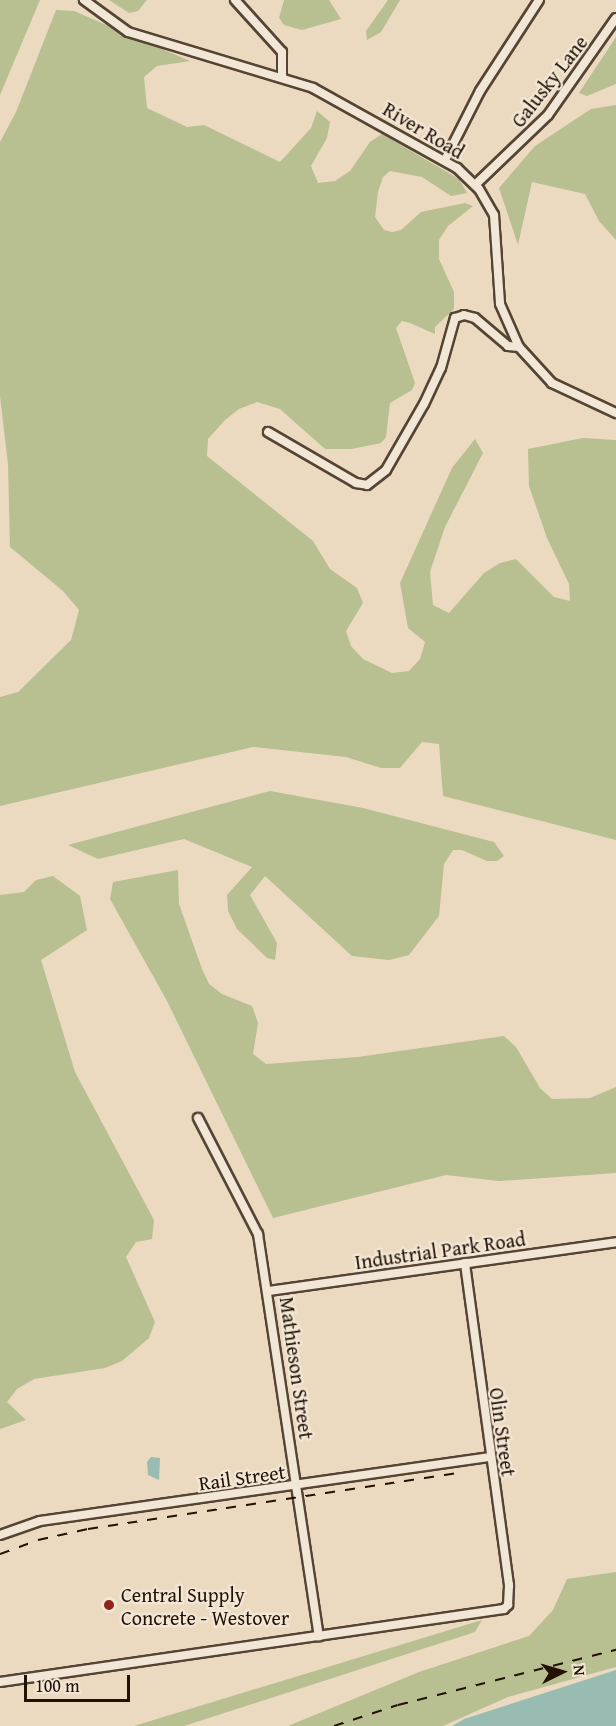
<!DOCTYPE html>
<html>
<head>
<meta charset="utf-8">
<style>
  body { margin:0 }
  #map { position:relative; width:616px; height:1726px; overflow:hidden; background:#ebdac0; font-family:"Gentium Book Plus",serif }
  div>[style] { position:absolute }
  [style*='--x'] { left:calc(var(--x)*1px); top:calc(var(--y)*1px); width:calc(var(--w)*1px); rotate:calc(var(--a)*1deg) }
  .green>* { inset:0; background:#b8bf91 }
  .water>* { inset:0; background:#98bbb2 }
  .roads { filter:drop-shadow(2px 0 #543) drop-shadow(-2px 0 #543) drop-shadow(0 2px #543) drop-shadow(0 -2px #543) }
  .minor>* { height:8px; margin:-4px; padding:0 4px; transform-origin:4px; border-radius:4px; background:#f2e7d6 }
  .rail>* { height:2px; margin-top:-1px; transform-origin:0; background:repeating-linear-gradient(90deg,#231204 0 10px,transparent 0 20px) }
  .dots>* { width:16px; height:16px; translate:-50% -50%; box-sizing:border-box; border:3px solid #f2e7d6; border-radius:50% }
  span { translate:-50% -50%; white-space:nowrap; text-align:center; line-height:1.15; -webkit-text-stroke:4.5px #f2e7d6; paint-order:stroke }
  .street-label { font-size:20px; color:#231204 }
  .poi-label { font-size:20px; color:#231204 }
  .left { translate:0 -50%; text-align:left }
  .north { position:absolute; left:532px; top:1642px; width:60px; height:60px; -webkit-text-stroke:4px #f2e7d6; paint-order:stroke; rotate:85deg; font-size:16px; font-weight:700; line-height:24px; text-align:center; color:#231204 }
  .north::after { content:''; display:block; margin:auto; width:21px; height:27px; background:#231204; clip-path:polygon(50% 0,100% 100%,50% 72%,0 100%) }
  .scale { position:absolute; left:24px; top:1675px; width:106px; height:27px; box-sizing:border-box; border:3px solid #231204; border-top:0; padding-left:8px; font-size:18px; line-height:21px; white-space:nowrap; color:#231204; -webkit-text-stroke:4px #f2e7d6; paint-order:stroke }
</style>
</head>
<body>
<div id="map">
  <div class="green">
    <div style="clip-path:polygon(0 0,40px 0,0 95px)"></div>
    <div style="clip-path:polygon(109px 0,147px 0,138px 11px,129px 13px)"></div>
    <div style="clip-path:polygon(284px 0,329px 0,341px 19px,302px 30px,284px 25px,279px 18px)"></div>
    <div style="clip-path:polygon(388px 0,400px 0,381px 32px,367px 40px,366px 31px)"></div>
    <div style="clip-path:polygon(56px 10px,74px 11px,190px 61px,157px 66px,144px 77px,147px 108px,187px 127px,204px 125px,280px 162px,311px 128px,317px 111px,330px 122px,327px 138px,311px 166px,318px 183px,335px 181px,350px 171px,370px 142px,382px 134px,459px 179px,467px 193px,451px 196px,422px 177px,390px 171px,383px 177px,378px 192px,375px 217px,384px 230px,392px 232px,401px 230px,421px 212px,465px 203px,473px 206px,448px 226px,439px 240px,439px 259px,454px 292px,454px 309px,435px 327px,435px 334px,410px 323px,402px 321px,396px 328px,415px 383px,412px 390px,390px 403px,386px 437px,381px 443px,352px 449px,325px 449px,280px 409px,257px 402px,239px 409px,225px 420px,208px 439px,207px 456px,313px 541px,330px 569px,357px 588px,363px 603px,346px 631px,351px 646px,363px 659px,392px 673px,409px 671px,420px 659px,425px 642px,408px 628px,400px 583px,452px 468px,475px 439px,483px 453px,445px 527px,430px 572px,433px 605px,449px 613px,484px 573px,500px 563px,516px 559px,554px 597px,570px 601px,569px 584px,547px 538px,529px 486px,528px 449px,583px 438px,616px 440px,616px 840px,443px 796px,439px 744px,422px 742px,400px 768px,381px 768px,346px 757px,253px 747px,0 806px,0 697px,18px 692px,71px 640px,79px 610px,63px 591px,10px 547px,8px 464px,0 396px,0 142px,16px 112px)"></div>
    <div style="clip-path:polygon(616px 37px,616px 84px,587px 96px,579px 93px)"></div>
    <div style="clip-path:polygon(616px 105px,616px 240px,599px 221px,585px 194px,532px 182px,518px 245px,499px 188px,535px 146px,591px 109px)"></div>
    <div style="clip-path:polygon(270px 791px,363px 808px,494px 842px,504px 856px,497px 861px,487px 861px,462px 850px,453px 850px,444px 864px,439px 916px,409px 955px,389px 960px,352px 956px,265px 876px,250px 895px,277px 943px,275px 960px,267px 958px,237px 929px,228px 911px,227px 895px,252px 867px,184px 839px,98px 859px,68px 845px)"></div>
    <div style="clip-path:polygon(178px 870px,179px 904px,202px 969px,209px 984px,222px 994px,252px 1006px,258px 1023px,253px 1054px,266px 1064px,358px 1057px,504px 1036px,516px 1047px,540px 1088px,552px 1099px,590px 1098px,616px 1087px,616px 1173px,499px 1181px,446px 1175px,273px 1218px,167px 1001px,110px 899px,113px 882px)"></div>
    <div style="clip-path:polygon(53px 876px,80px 896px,87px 930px,41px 960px,75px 1072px,154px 1220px,152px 1239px,136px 1242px,126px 1257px,155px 1322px,149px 1338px,122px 1361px,105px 1368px,34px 1379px,17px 1389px,7px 1402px,26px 1420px,0 1429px,0 895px,24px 892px,36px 880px)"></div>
    <div style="clip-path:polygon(616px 1572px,616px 1667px,508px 1697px,443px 1726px,288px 1726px,419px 1672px,529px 1636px,553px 1610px,567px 1579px)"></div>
    <div style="clip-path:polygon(482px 1620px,475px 1632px,184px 1726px,134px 1726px)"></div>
  </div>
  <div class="water">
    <div style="clip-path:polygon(151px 1457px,160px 1458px,159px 1480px,148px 1475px,147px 1462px)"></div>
    <div style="clip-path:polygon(616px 1670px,616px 1726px,452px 1726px,464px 1719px)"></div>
  </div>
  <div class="roads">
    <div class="minor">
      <div style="--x:84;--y:0;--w:54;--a:36"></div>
      <div style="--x:128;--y:32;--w:193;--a:16.8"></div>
      <div style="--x:313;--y:88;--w:165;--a:29.1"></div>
      <div style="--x:457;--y:168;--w:30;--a:44"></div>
      <div style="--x:479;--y:189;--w:30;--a:60"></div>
      <div style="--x:494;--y:215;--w:89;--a:86.1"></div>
      <div style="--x:500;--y:304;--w:47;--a:66.2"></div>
      <div style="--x:519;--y:347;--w:49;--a:47.5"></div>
      <div style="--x:552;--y:383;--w:71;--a:25.1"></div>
      <div style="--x:235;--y:0;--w:70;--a:47.9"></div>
      <div style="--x:282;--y:52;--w:26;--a:90"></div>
      <div style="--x:445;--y:160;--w:77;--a:-63.1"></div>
      <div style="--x:480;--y:91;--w:108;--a:-57"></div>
      <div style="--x:475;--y:185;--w:101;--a:-43.8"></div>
      <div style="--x:548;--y:115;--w:118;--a:-55"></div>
      <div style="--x:268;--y:432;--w:102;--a:30.1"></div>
      <div style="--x:356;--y:483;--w:11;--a:10"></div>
      <div style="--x:367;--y:485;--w:24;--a:-38"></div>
      <div style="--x:386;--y:470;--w:76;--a:-60.1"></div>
      <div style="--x:424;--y:404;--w:40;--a:-65"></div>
      <div style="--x:441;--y:368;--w:52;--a:-74.4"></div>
      <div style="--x:455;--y:318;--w:9;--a:-18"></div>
      <div style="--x:464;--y:315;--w:11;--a:15"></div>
      <div style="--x:475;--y:318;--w:43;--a:40.3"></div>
      <div style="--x:508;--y:346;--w:11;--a:5"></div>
      <div style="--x:198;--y:1118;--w:131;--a:62.7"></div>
      <div style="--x:258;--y:1234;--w:407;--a:81.4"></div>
      <div style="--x:269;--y:1291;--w:350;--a:-8"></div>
      <div style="--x:0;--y:1535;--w:42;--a:-19.3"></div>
      <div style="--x:40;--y:1521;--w:455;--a:-8.1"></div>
      <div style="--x:0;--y:1682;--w:509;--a:-8.24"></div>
      <div style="--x:504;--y:1609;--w:6;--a:-45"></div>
      <div style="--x:508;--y:1605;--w:20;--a:-87"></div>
      <div style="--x:509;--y:1585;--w:325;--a:-97.8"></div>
    </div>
  </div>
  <div class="rail">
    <div style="--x:0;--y:1554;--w:40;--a:-20.2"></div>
    <div style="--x:38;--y:1540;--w:51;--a:-12.4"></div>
    <div style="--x:88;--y:1529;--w:379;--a:-8.6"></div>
    <div style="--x:334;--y:1726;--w:67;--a:-18.2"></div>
    <div style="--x:398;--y:1705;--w:225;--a:-14.2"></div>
  </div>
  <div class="dots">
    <div style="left:109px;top:1605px;background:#8f2418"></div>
  </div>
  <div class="street-label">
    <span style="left:549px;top:81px;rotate:-52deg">Galusky Lane</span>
    <span style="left:424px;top:130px;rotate:31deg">River Road</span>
    <span style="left:440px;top:1250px;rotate:-8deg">Industrial Park Road</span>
    <span style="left:297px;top:1368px;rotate:82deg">Mathieson Street</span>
    <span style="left:503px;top:1432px;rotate:82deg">Olin Street</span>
    <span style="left:242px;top:1477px;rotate:-8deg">Rail Street</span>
  </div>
  <div class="poi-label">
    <span class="left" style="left:121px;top:1606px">Central Supply<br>Concrete - Westover</span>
  </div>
  <div class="north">N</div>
  <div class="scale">100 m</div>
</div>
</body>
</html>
